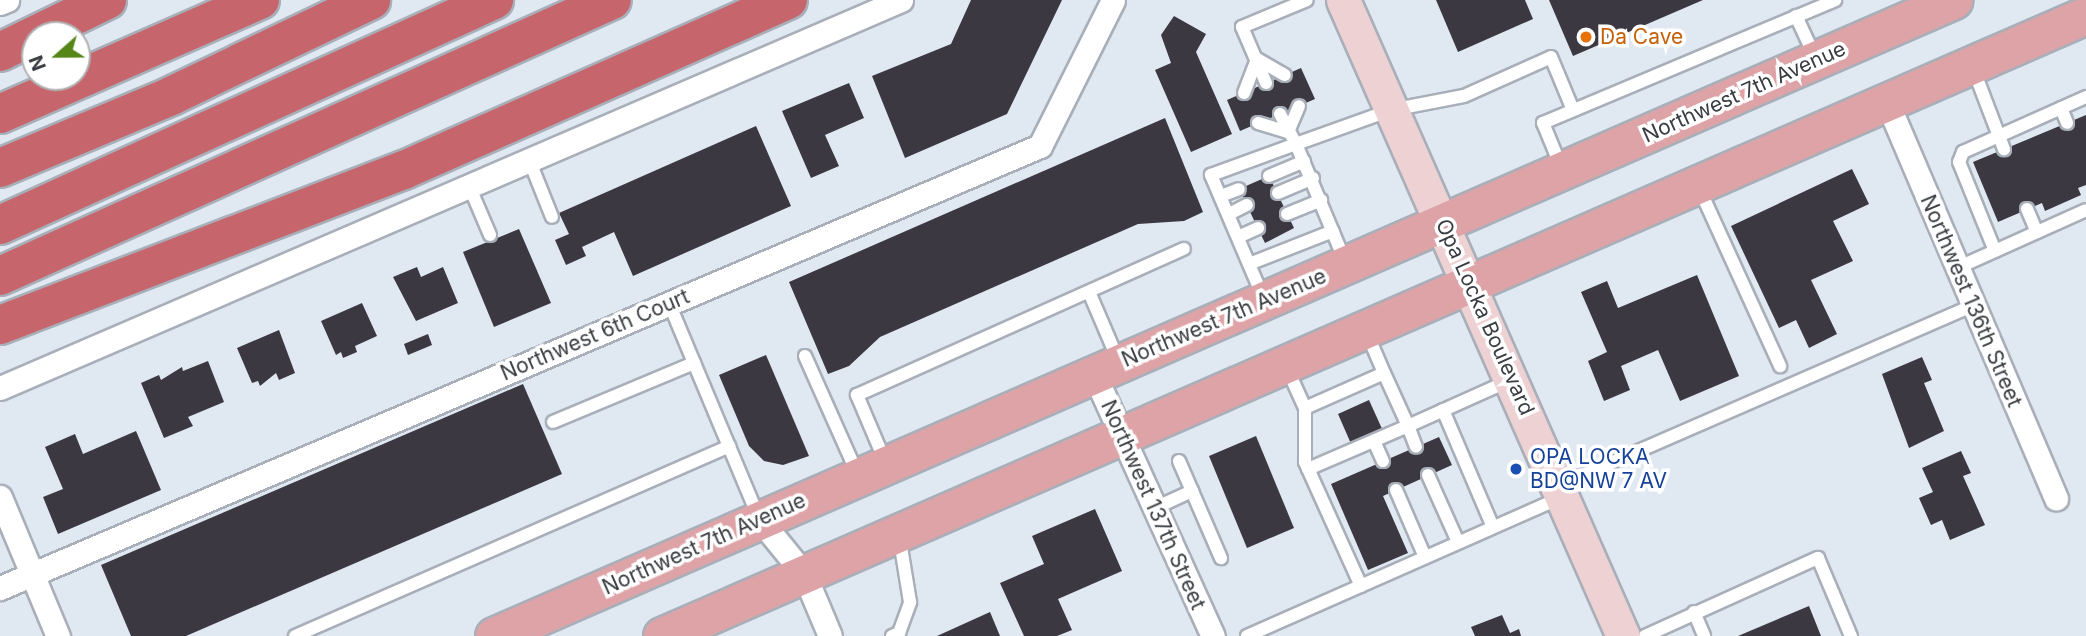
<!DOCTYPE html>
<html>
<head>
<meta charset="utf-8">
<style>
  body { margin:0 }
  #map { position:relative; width:2086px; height:636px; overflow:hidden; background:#e0e8f2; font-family:Inter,sans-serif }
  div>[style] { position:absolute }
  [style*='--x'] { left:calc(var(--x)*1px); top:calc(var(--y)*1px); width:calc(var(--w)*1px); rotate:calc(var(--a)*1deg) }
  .building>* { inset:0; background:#3c3841 }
  .roads { filter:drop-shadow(2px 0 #a8afb9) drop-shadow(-2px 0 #a8afb9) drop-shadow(0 2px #a8afb9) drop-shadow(0 -2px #a8afb9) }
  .service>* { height:12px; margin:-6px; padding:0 6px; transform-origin:6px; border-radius:6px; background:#fff }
  .minor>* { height:23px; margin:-11.5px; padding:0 11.5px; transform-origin:11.5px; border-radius:11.5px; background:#fff }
  .secondary>* { height:33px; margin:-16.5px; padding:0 16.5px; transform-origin:16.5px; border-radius:16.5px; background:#eed1d3 }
  .primary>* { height:37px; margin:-18.5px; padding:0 18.5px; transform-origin:18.5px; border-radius:18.5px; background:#dda3a7 }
  .motorway>* { height:38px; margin:-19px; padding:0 19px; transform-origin:19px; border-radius:19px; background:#c7656c }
  .dots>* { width:19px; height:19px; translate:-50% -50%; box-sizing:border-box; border:4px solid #fff; border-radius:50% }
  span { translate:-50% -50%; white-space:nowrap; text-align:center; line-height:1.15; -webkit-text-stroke:7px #fff; paint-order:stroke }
  .food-label { font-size:21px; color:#c56008 }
  .left { translate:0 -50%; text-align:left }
  .street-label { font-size:21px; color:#393d41 }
  .transit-label { font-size:21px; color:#164399 }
  .north { position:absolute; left:21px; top:21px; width:70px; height:70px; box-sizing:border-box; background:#fff; border:2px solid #b0b1b3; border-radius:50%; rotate:249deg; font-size:19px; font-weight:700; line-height:28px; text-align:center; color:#393d41 }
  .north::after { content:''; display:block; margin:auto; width:24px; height:32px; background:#568618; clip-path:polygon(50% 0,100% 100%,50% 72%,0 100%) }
</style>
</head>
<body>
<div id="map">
  <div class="building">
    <div style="clip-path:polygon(971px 0,1062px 0,1007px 114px,905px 158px,872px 76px,951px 44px)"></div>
    <div style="clip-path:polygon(1436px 0,1525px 0,1533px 19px,1458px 52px)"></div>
    <div style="clip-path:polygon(1549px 0,1703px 0,1573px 56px)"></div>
    <div style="clip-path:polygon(1174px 16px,1206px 34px,1196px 52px,1232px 134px,1191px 152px,1155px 70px,1171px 63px,1161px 35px)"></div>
    <div style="clip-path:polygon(1301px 68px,1315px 99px,1240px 131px,1227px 100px)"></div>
    <div style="clip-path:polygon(849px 83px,864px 118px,825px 135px,839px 166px,811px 178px,782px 111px)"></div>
    <div style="clip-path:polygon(2086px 115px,2086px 185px,2078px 188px,2081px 195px,2045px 211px,2042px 203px,1998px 222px,1973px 162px)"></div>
    <div style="clip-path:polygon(1165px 118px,1203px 212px,1184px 221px,1138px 224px,880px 337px,849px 366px,828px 374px,789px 282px)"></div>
    <div style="clip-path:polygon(756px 126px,791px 206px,633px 276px,614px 232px,582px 247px,586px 256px,566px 265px,555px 240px,569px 234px,559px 213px)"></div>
    <div style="clip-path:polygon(1852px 169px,1869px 204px,1833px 221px,1853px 261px,1811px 280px,1837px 334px,1809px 348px,1796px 320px,1779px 328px,1731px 226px)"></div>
    <div style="clip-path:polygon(1269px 176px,1294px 228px,1265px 243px,1239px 189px)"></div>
    <div style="clip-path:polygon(519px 229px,551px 303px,494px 327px,463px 252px)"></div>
    <div style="clip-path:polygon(417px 267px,421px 277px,443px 267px,458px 303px,416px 321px,393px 277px)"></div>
    <div style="clip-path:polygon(1697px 275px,1739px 376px,1680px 401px,1658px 350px,1621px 366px,1630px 390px,1604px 401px,1588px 361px,1607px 352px,1581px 292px,1607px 281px,1618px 308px)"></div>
    <div style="clip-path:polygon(362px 303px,377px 336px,355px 346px,357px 352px,343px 358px,341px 352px,336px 355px,321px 321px)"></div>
    <div style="clip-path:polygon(279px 330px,295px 373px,279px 380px,276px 373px,260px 386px,258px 381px,252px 383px,237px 348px)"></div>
    <div style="clip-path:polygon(428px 334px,432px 345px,408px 355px,404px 344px)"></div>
    <div style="clip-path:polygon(766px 355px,809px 456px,783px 465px,764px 461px,749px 446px,719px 375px)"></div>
    <div style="clip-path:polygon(1922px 357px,1932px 380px,1924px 383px,1944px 431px,1909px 448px,1882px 374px)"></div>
    <div style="clip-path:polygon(208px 361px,224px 402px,188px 417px,193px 426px,164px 438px,141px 383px,159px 375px,161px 380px,182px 367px,183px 371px)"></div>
    <div style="clip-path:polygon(523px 384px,562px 474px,186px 636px,131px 636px,101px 565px)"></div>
    <div style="clip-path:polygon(1369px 400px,1383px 431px,1352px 446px,1338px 414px)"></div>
    <div style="clip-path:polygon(136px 431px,161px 490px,58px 534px,43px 497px,63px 489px,45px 447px,75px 434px,83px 454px)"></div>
    <div style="clip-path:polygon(1256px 436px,1294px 528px,1247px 548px,1209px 456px)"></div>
    <div style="clip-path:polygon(1439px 437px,1452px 465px,1383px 496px,1408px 553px,1368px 570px,1331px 484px)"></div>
    <div style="clip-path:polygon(1961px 451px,1971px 473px,1963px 476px,1985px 525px,1950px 540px,1942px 520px,1931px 525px,1919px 498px,1933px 492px,1922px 468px)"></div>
    <div style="clip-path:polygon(1095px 509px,1122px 571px,1058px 599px,1072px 630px,1057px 636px,1024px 636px,1000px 583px,1044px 564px,1032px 536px)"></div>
    <div style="clip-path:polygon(1809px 606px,1821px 636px,1738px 636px)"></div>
    <div style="clip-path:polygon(990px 612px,1000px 636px,937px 636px)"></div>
    <div style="clip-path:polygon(1502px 615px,1510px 633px,1519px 629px,1521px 636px,1475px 636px,1471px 627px)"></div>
  </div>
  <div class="roads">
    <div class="service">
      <div style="--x:1796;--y:16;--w:45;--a:65.1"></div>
      <div style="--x:1257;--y:59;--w:32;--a:30"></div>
      <div style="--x:1973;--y:68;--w:87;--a:69.1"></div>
      <div style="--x:1266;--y:83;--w:61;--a:-113.2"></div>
      <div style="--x:1242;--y:27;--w:70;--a:-22.6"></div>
      <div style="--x:1244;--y:93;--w:36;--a:-69"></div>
      <div style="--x:2061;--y:108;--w:16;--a:68"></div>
      <div style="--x:1280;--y:114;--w:34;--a:62"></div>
      <div style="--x:1296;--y:144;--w:101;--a:-19.7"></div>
      <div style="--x:1391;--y:110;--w:74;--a:-10.9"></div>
      <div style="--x:1464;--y:96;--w:95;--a:-24.1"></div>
      <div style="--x:1551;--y:57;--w:57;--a:67.5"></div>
      <div style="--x:1258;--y:123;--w:31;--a:17"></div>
      <div style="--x:1288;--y:132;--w:28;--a:-67"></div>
      <div style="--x:530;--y:162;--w:59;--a:68.2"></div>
      <div style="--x:1562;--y:169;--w:50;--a:-112.4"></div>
      <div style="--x:1543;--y:123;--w:317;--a:-22.8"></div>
      <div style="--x:1269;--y:176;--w:38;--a:-23"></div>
      <div style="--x:470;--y:188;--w:51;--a:66.9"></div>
      <div style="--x:1699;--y:188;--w:196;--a:65.5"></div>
      <div style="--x:1278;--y:193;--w:38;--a:-23"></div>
      <div style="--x:1221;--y:196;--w:19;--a:-21"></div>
      <div style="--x:2027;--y:209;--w:25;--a:67"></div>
      <div style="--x:1229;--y:214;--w:20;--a:-27"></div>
      <div style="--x:1287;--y:214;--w:37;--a:-22"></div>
      <div style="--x:1238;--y:237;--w:22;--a:-24"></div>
      <div style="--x:1995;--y:251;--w:96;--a:-112"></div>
      <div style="--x:1959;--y:162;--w:11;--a:-68"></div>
      <div style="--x:1963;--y:152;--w:135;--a:-24.1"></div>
      <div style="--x:1249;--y:264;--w:90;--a:-21.4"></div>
      <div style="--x:1957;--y:268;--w:141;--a:-24.2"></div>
      <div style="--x:1089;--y:292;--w:76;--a:66.8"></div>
      <div style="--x:1263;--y:297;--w:133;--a:-113.1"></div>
      <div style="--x:1211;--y:175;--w:90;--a:-20"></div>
      <div style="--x:1296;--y:144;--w:127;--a:67.3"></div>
      <div style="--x:669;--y:303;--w:231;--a:67.3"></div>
      <div style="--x:805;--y:356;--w:128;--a:66"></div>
      <div style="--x:1286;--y:366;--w:46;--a:65.7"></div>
      <div style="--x:1305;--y:408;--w:54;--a:90"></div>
      <div style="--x:1305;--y:462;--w:136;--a:65.7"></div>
      <div style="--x:1384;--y:373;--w:58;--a:65.6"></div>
      <div style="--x:1408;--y:426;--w:110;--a:-24.2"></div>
      <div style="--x:1305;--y:408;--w:86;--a:-23.9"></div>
      <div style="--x:1384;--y:373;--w:46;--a:-113.2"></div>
      <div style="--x:1443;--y:410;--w:127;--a:66.9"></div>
      <div style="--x:553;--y:422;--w:153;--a:-22.7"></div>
      <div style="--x:1374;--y:441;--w:22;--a:66"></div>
      <div style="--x:885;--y:461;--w:72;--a:-113"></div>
      <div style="--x:857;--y:395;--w:358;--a:-24.1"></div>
      <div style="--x:1179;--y:461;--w:106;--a:66.6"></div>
      <div style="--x:1308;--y:469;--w:109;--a:-23.3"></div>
      <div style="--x:1408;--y:426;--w:22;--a:69"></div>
      <div style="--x:1428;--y:475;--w:73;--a:65.9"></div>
      <div style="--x:1560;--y:485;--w:451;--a:-23.5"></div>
      <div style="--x:1396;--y:490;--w:73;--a:66.6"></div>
      <div style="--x:1155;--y:508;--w:41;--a:-24.7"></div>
      <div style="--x:1694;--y:612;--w:26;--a:67"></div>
      <div style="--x:295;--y:636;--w:474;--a:-23.6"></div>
      <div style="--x:892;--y:636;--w:8;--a:-23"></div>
      <div style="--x:899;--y:633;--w:33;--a:-70"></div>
      <div style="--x:910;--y:602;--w:68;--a:-99.3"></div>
      <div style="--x:1247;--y:636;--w:342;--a:-23.8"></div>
      <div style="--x:1645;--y:636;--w:190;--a:-24.3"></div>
      <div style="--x:1818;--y:558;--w:85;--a:67.1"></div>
    </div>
    <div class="minor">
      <div style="--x:0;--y:3;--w:8;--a:-23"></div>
      <div style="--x:1887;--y:102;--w:431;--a:66.9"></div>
      <div style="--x:1094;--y:374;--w:288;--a:65.6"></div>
      <div style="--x:0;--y:388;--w:981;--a:-23.3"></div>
      <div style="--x:0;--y:497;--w:151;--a:67.4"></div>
      <div style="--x:760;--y:520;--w:70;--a:50.8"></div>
      <div style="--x:804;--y:574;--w:67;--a:67.2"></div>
      <div style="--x:0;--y:588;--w:1130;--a:-23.03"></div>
      <div style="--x:1040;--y:146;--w:163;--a:-63.4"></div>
    </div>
    <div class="secondary">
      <div style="--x:1343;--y:0;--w:695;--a:66.24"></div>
    </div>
    <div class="primary">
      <div style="--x:494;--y:636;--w:1592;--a:-23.55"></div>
      <div style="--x:662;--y:636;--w:1554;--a:-23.56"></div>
    </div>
    <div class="motorway">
      <div style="--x:0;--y:52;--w:119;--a:-25.9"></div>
      <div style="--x:0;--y:114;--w:284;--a:-23.7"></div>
      <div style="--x:0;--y:168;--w:186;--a:-22.8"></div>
      <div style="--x:171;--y:96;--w:222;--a:-25.6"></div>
      <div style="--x:0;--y:225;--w:543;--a:-24.49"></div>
      <div style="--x:0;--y:276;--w:671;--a:-24.27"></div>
      <div style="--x:0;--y:325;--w:433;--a:-21"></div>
      <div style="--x:404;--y:170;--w:420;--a:-23.9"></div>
    </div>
  </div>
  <div class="dots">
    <div style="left:1586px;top:37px;background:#e8710a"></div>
    <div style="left:1516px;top:469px;background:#1a4fb4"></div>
  </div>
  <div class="food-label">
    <span class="left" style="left:1600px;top:37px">Da Cave</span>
  </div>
  <div class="street-label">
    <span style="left:1744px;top:92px;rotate:-24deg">Northwest 7th Avenue</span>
    <span style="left:1971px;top:301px;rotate:67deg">Northwest 136th Street</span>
    <span style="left:1485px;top:317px;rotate:66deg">Opa Locka Boulevard</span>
    <span style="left:1224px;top:318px;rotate:-23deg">Northwest 7th Avenue</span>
    <span style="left:595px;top:335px;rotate:-23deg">Northwest 6th Court</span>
    <span style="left:1153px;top:505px;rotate:66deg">Northwest 137th Street</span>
    <span style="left:704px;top:544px;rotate:-24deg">Northwest 7th Avenue</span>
  </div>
  <div class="transit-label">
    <span class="left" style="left:1530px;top:469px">OPA LOCKA<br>BD@NW 7 AV</span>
  </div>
  <div class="north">N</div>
</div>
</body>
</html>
